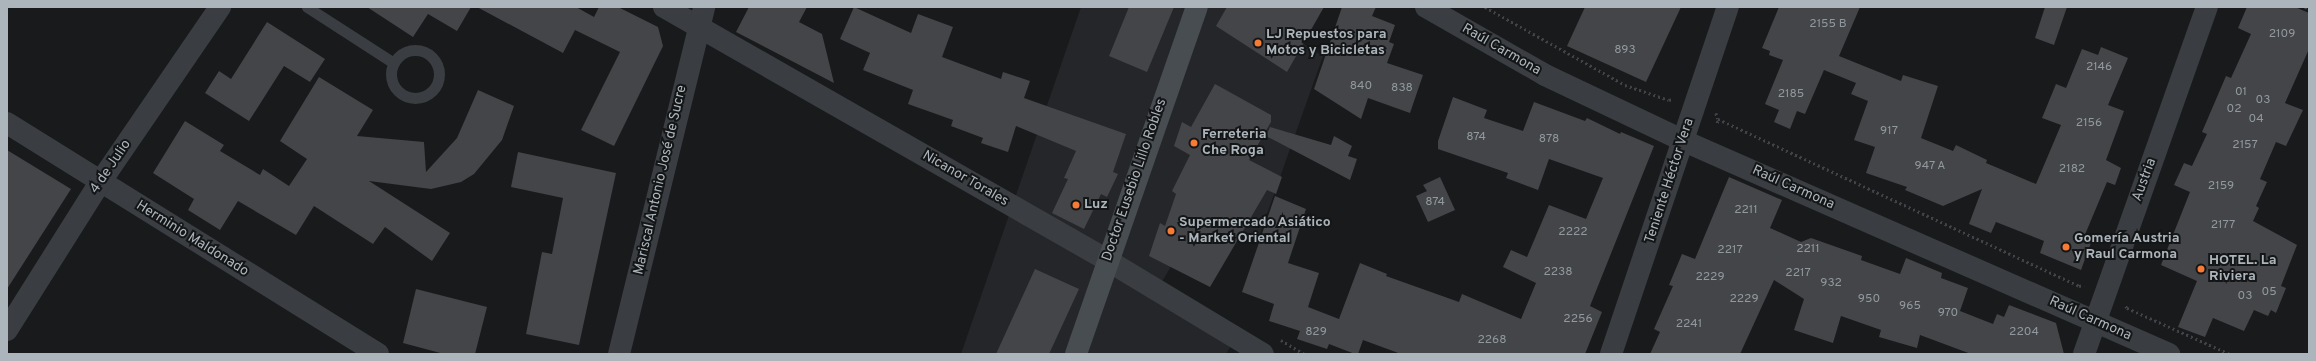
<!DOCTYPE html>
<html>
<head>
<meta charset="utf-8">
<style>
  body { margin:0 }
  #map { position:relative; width:2316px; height:361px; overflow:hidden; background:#191a1b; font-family:Overpass,sans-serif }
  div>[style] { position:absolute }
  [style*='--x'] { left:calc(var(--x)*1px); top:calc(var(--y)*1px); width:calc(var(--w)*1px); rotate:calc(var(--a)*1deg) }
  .built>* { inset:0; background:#252629 }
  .building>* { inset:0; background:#434548 }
  .path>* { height:2.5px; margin-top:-1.25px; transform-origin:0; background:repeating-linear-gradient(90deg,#404448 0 2px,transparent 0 5px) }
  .service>* { height:11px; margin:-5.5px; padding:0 5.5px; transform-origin:5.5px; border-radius:5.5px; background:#3a3d41 }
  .service>.ring { margin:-5.5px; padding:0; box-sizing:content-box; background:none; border:11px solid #3a3d41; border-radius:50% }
  .minor>* { height:22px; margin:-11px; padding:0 11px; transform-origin:11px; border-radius:11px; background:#3a3d41 }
  .secondary>* { height:22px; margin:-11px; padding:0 11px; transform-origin:11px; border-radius:11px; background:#484d51 }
  .dots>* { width:11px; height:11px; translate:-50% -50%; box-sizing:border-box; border:2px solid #141516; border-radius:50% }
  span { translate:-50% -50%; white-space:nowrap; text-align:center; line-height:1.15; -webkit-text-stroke:4px #141516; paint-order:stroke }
  .number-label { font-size:12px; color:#91999e }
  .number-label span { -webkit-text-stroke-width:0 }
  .poi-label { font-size:14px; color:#abb5bb; font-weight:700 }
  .left { translate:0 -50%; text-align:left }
  .street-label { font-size:14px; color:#abb5bb }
  .frame { position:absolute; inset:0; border:8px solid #abb5bb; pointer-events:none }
</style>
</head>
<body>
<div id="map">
  <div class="built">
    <div style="clip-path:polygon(1081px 7px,1293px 7px,1283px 31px,1323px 56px,1257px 242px,1202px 214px,1157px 290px,1236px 337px,1226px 354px,961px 354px)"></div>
  </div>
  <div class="building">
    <div style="clip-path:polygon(367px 7px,471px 7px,457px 31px,428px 14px,413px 37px)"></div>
    <div style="clip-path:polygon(477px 7px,576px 7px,594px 17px,599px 7px,618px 7px,658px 27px,663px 46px,614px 146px,581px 130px,620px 52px,575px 30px,563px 53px)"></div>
    <div style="clip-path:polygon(749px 7px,807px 7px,799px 22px,822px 34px,834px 83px,736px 32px)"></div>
    <div style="clip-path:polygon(854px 7px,911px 33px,918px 14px,953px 27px,942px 57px,1001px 79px,1003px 72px,1030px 81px,1024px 98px,1126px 134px,1113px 172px,1118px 174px,1107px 197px,1101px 194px,1084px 229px,1052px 213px,1068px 179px,1064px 178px,1076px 151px,1016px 126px,1008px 152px,981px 143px,983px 138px,951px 126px,953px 120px,908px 104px,913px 90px,863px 70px,870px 53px,840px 39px)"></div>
    <div style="clip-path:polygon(1129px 7px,1174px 7px,1147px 72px,1109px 56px)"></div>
    <div style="clip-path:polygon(1227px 7px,1324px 7px,1287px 72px,1216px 26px)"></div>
    <div style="clip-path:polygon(1342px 7px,1376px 7px,1372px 16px,1395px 25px,1389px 42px,1394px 44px,1387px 63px,1423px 75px,1410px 113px,1368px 98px,1361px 119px,1314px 89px)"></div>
    <div style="clip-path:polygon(1585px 7px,1681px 7px,1646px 82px,1567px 46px)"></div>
    <div style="clip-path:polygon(1779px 7px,1860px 7px,1839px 56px,1901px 81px,1903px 75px,1938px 86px,1921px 138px,1953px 151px,1956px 145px,1987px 160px,1986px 163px,2036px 184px,2061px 125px,2042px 118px,2056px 84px,2066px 88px,2082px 49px,2098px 55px,2101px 47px,2128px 58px,2108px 105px,2124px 111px,2106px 160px,2121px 168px,2115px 185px,2107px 182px,2084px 237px,2092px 240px,2081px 270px,2040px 253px,2044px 241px,1996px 222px,1991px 233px,1969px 224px,1982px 189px,1943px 206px,1905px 190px,1907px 187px,1866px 173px,1875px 147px,1854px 140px,1868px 101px,1851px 94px,1856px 83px,1824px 70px,1805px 114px,1797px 111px,1790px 129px,1774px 122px,1779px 110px,1765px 104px,1783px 60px,1769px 55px,1770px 51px,1762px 48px)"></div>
    <div style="clip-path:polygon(2045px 7px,2067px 7px,2054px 45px,2035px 38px)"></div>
    <div style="clip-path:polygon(2247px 7px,2295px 7px,2309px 13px,2309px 49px,2285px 103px,2303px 110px,2286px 146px,2276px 142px,2260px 179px,2267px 182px,2256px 206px,2259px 208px,2253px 221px,2297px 245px,2281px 286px,2286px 288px,2276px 313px,2271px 310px,2268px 316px,2254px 310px,2244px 331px,2213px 318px,2205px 337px,2178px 327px,2197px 281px,2161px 265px,2190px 192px,2174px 185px,2184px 163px,2192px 166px,2207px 134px,2202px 132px,2226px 76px,2231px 78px,2251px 34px,2238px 28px)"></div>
    <div style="clip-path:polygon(267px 22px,325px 59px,310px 82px,284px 66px,249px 121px,205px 93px,219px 71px,231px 79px)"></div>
    <div style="clip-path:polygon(319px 77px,373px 110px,357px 136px,424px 142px,426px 172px,457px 138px,478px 90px,514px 106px,502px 140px,474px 174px,461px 182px,431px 189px,369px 181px,450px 233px,432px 261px,385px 227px,373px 244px,314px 206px,296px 235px,238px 201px,220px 230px,188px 210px,194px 199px,153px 173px,185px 121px,224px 145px,220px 151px,260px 175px,263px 169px,289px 186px,307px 159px,280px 141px)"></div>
    <div style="clip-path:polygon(1215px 84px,1271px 115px,1271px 122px,1249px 160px,1282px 177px,1276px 194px,1267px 190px,1210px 287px,1149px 256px,1160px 223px,1165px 226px,1176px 194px,1172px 191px,1190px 155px,1174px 146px,1182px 122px,1191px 127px)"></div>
    <div style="clip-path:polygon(1453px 97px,1487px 110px,1484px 118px,1523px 131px,1534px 102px,1585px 121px,1587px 118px,1620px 134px,1621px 132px,1654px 146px,1590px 306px,1602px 312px,1585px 354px,1401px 354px,1363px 340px,1358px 354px,1355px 354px,1329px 344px,1327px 349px,1297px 339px,1300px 331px,1269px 321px,1274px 304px,1242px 292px,1275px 196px,1306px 209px,1288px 263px,1319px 273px,1308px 307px,1339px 319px,1360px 263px,1387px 274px,1386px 276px,1459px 302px,1462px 294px,1521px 319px,1536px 283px,1503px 267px,1511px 250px,1527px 257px,1549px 205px,1586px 219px,1603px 178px,1549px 159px,1538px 190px,1506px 178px,1508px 173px,1438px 149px,1438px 141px)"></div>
    <div style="clip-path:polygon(1270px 127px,1331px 145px,1334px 136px,1352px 146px,1348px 156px,1357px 159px,1350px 180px,1266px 136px)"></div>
    <div style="clip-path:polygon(7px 150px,71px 189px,7px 289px)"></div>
    <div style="clip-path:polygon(518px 152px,616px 173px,579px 345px,526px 334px,542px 252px,552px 254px,563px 198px,511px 187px)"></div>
    <div style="clip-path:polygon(1440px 177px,1455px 210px,1428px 222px,1416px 196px,1427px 191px,1423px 185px)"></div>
    <div style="clip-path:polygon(1729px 177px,1782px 200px,1770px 228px,1801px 242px,1811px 238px,1862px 256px,1861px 260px,1900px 274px,1906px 258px,1942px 273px,1941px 278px,1968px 288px,1960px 311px,1993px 324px,1997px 314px,2004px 317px,2009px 305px,2056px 323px,2064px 354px,1971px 354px,1920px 335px,1917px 348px,1879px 337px,1881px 330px,1841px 316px,1833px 343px,1794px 330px,1804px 299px,1774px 280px,1740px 354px,1650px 354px,1660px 332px,1654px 329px,1673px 286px,1669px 285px,1682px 254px,1695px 259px)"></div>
    <div style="clip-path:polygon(1035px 269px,1079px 289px,1049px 354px,996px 354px)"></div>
    <div style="clip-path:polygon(416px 289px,487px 307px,475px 354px,444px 354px,403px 343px)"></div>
  </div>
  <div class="path">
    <div style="--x:1485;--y:7;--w:160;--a:29.1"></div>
    <div style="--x:1625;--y:85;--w:46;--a:18.8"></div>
    <div style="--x:1669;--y:100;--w:4;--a:-14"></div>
    <div style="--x:2305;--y:7;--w:4;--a:27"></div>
    <div style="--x:1716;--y:113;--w:6;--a:72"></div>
    <div style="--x:1718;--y:119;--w:398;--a:24.8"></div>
    <div style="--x:2079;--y:286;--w:5;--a:-11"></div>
    <div style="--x:1717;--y:123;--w:4;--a:-76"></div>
    <div style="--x:2126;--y:306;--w:2;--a:63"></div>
    <div style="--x:2127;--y:308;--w:113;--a:24.1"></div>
    <div style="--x:1281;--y:340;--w:27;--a:31"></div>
  </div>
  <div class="service">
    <div style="--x:307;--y:7;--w:103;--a:32.8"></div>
    <div class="ring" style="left:391px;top:50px;width:37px;height:37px"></div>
  </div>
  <div class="minor">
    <div style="--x:664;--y:7;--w:510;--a:29.73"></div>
    <div style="--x:1107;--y:260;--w:182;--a:31.1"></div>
    <div style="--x:1426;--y:7;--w:137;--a:29.7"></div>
    <div style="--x:1545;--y:75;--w:154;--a:25.4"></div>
    <div style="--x:1684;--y:141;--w:530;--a:23.71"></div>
    <div style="--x:7;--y:123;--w:437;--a:31.9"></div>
    <div style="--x:7;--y:330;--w:176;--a:-57.8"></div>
    <div style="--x:101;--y:181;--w:211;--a:-55.6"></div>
    <div style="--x:619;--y:354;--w:357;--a:-76.2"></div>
    <div style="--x:1611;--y:354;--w:366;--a:-71.4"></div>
    <div style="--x:2084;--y:354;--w:368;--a:-70.5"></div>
  </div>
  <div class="secondary">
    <div style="--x:1076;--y:354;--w:367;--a:-70.8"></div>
  </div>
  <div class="dots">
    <div style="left:1258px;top:43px;background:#f77a35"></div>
    <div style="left:1194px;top:143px;background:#f77a35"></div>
    <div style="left:1076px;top:205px;background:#f77a35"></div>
    <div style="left:1171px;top:231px;background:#f77a35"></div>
    <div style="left:2066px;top:247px;background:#f77a35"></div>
    <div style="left:2201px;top:269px;background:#f77a35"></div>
  </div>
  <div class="number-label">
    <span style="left:1828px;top:25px">2155 B</span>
    <span style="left:2282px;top:35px">2109</span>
    <span style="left:1625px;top:51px">893</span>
    <span style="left:2099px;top:68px">2146</span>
    <span style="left:1361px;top:87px">840</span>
    <span style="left:1402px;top:89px">838</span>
    <span style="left:2241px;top:93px">01</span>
    <span style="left:1791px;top:95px">2185</span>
    <span style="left:2263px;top:101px">03</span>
    <span style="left:2234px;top:110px">02</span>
    <span style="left:2256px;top:120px">04</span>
    <span style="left:2089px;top:124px">2156</span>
    <span style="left:1889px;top:132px">917</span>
    <span style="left:1476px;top:138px">874</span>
    <span style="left:1549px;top:140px">878</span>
    <span style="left:2245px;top:146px">2157</span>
    <span style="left:1930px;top:167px">947 A</span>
    <span style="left:2072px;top:170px">2182</span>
    <span style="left:2221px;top:187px">2159</span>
    <span style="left:1435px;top:203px">874</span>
    <span style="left:1746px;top:211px">2211</span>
    <span style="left:2223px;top:226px">2177</span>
    <span style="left:1573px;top:233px">2222</span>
    <span style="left:1808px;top:250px">2211</span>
    <span style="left:1730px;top:251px">2217</span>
    <span style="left:1558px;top:273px">2238</span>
    <span style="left:1798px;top:274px">2217</span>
    <span style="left:1710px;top:278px">2229</span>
    <span style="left:1831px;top:284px">932</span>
    <span style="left:2269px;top:293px">05</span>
    <span style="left:2245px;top:297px">03</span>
    <span style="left:1744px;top:300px">2229</span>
    <span style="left:1869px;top:300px">950</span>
    <span style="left:1910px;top:307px">965</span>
    <span style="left:1948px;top:314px">970</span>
    <span style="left:1578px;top:320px">2256</span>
    <span style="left:1689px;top:325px">2241</span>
    <span style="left:1316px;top:333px">829</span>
    <span style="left:2024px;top:333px">2204</span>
    <span style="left:1492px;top:341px">2268</span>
  </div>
  <div class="poi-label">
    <span class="left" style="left:1266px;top:43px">LJ Repuestos para<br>Motos y Bicicletas</span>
    <span class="left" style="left:1202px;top:143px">Ferreteria<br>Che Roga</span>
    <span class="left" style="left:1084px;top:205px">Luz</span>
    <span class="left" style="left:1179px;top:231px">Supermercado Asiático<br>- Market Oriental</span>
    <span class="left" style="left:2074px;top:247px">Gomería Austria<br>y Raul Carmona</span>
    <span class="left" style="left:2209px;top:269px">HOTEL. La<br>Riviera</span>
  </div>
  <div class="street-label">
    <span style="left:1501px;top:50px;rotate:30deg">Raúl Carmona</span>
    <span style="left:111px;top:167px;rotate:-56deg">4 de Julio</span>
    <span style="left:965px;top:179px;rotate:30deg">Nicanor Torales</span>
    <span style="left:661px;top:180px;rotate:-77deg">Mariscal Antonio José de Sucre</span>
    <span style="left:1135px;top:180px;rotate:-71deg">Doctor Eusebio Lillo Robles</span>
    <span style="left:2145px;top:180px;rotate:-70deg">Austria</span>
    <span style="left:1670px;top:181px;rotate:-72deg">Teniente Héctor Vera</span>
    <span style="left:1793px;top:188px;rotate:24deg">Raúl Carmona</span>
    <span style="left:192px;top:239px;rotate:32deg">Herminio Maldonado</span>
    <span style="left:2090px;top:319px;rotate:24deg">Raúl Carmona</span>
  </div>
  <div class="frame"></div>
</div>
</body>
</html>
